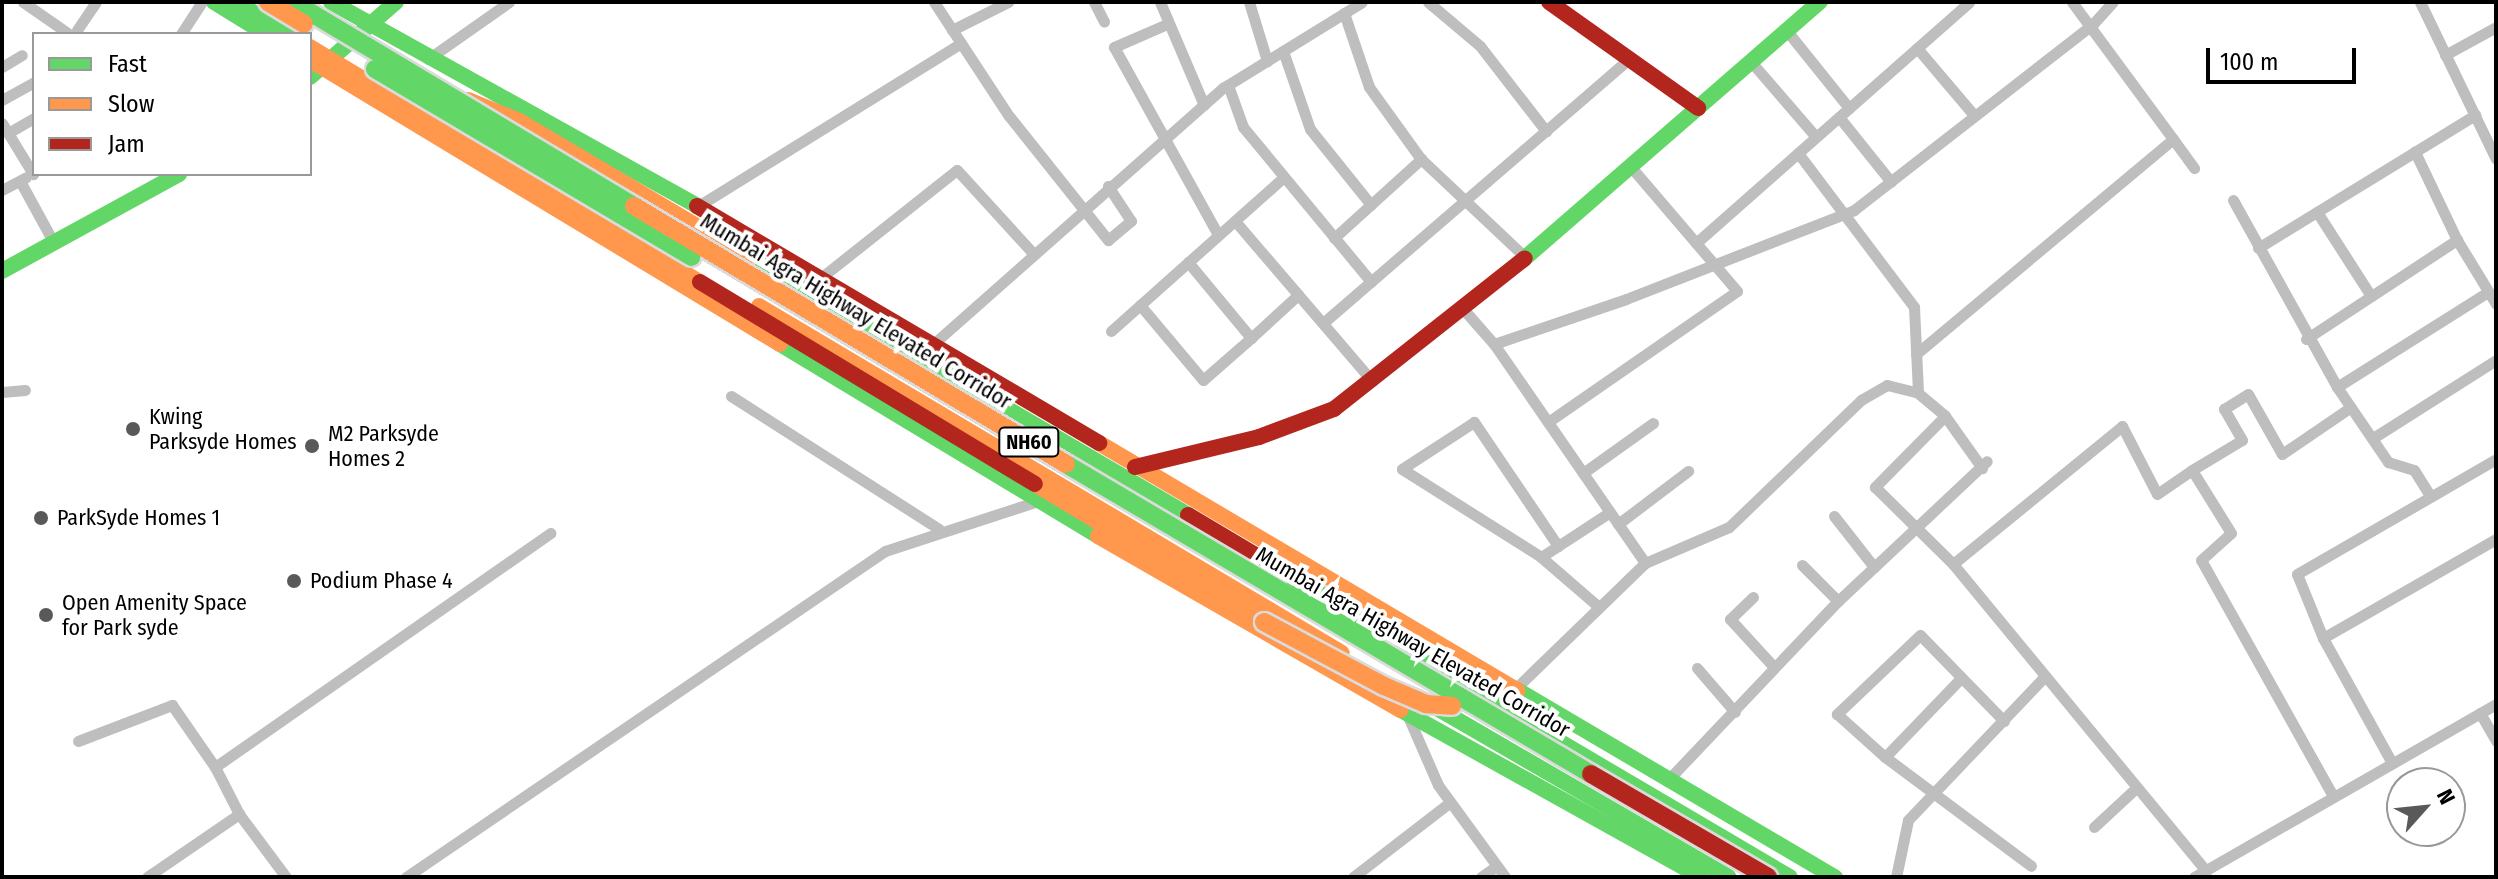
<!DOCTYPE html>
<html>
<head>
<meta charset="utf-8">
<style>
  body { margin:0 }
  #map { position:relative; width:2498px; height:879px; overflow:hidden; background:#fff; font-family:"Fira Sans Condensed",sans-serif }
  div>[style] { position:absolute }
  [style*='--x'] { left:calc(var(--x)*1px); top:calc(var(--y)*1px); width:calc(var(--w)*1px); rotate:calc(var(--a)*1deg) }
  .street>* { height:11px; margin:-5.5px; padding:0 5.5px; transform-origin:5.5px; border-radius:5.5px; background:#bebebe }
  .fast>* { height:16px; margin:-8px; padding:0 8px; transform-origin:8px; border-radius:8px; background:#63d668 }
  .slow>* { height:16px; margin:-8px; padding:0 8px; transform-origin:8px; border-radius:8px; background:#ff974d }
  .jam>* { height:16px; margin:-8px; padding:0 8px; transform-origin:8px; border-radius:8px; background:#b3261e }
  .bridges { filter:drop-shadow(2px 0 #dbdbdb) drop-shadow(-2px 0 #dbdbdb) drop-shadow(0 2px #dbdbdb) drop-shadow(0 -2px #dbdbdb) }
  .fast-bridge>* { height:18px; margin:-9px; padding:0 9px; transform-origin:9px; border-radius:9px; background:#63d668 }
  .slow-bridge>* { height:18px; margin:-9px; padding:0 9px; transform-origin:9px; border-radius:9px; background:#ff974d }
  .jam-bridge>* { height:18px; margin:-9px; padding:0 9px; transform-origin:9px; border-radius:9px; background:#b3261e }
  .dots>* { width:22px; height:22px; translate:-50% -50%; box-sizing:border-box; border:4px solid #fff; border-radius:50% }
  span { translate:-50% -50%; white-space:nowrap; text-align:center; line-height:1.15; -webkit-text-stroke:8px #fff; paint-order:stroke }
  .shield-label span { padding:2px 6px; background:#fff; border:2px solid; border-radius:6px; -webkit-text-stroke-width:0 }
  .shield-label { font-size:20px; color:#000; font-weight:700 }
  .street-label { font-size:22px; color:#000 }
  .poi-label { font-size:22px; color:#000 }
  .left { translate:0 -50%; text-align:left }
  .frame { position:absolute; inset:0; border:4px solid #000; pointer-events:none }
  .legend { position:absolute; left:32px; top:32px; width:280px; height:144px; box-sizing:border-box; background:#fff; border:2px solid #999; margin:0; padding:10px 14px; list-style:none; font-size:24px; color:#000 }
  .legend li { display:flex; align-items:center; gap:16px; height:40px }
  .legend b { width:40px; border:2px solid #999 }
  .north { position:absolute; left:2386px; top:767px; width:80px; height:80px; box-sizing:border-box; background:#fff; border:2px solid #999; border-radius:50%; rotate:63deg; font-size:22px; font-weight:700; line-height:32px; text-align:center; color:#000 }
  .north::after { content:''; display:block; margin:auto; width:28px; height:36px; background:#595959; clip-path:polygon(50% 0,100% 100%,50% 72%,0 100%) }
  .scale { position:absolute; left:2206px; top:48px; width:150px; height:36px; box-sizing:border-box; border:4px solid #000; border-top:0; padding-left:10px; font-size:24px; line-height:28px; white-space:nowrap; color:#000; -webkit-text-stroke:6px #fff; paint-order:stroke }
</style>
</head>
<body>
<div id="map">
  <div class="street">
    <div style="--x:23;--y:2;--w:56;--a:34.8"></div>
    <div style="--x:934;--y:2;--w:136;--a:56.7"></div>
    <div style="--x:1009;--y:116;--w:159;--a:51.4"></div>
    <div style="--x:1108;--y:240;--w:30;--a:-40"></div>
    <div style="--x:1131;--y:221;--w:42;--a:-123.3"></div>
    <div style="--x:1094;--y:2;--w:22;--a:63"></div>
    <div style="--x:1160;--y:2;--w:112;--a:66.9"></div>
    <div style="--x:1249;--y:2;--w:62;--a:73"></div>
    <div style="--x:1428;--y:2;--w:68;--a:40.2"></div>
    <div style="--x:1480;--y:46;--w:108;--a:52.2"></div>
    <div style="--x:2420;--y:2;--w:174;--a:64.2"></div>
    <div style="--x:1344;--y:13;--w:78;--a:71.3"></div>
    <div style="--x:1369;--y:87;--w:89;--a:54.2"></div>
    <div style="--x:1421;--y:159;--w:144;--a:43.3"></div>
    <div style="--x:1167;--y:24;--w:58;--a:156.5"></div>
    <div style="--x:1114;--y:47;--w:215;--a:61"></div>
    <div style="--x:77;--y:30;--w:34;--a:-56"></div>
    <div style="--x:952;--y:30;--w:63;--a:-26.6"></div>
    <div style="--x:1787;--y:31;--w:99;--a:51.2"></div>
    <div style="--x:181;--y:34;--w:38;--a:-57"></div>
    <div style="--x:1917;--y:48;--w:87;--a:49.7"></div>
    <div style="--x:1283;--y:51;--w:83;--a:70.9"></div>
    <div style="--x:1310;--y:129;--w:97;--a:51.2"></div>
    <div style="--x:2445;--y:55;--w:58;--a:-28.8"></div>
    <div style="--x:428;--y:59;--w:99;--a:-35.1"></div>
    <div style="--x:1753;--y:64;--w:96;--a:49.2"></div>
    <div style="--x:2;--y:67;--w:23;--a:-31"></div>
    <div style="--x:1228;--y:85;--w:45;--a:70.3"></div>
    <div style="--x:1243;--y:127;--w:201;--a:50.4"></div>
    <div style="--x:2;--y:100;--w:37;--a:-29"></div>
    <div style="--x:1839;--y:117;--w:83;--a:51.3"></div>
    <div style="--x:2;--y:123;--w:60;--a:58.7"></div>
    <div style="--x:8;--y:133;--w:30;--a:-30"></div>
    <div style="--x:2173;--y:139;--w:36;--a:54"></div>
    <div style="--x:1798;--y:153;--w:193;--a:53"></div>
    <div style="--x:1914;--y:307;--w:86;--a:87.3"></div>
    <div style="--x:20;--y:181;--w:71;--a:61.3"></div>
    <div style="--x:2;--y:190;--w:27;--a:-28"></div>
    <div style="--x:2233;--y:200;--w:214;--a:60.9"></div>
    <div style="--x:2337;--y:387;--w:91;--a:55.8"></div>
    <div style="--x:2388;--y:462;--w:27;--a:17"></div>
    <div style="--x:2414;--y:470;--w:31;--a:58"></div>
    <div style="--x:695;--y:208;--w:313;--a:-31.8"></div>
    <div style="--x:2317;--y:212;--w:100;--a:57.3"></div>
    <div style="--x:1235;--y:221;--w:211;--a:49.4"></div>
    <div style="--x:1334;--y:238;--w:118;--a:-42.2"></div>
    <div style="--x:2457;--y:240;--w:75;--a:58.6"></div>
    <div style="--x:1696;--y:243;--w:364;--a:-41.4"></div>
    <div style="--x:2258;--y:248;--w:255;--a:-31.5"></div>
    <div style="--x:1188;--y:262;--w:99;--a:50.3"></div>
    <div style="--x:1251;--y:338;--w:64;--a:-42.5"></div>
    <div style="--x:818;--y:280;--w:177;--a:-38.4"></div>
    <div style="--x:957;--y:170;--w:111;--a:47.6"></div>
    <div style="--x:1140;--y:305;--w:98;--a:50"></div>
    <div style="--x:1203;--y:380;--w:64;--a:-41.2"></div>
    <div style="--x:1465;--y:311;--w:44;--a:48.7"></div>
    <div style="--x:1494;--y:344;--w:266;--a:55.4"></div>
    <div style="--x:1645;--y:563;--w:182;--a:135.9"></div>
    <div style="--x:1323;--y:323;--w:404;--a:-40.8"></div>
    <div style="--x:1111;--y:331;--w:230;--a:-41.7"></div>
    <div style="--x:2306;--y:339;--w:181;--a:-33.3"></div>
    <div style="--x:2457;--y:240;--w:98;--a:-115.5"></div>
    <div style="--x:1494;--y:344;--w:139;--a:-18.8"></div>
    <div style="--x:1626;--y:299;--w:245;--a:-21.3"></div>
    <div style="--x:1854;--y:210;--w:301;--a:-37.9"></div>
    <div style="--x:2092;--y:25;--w:31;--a:-48"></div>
    <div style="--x:931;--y:346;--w:390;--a:-41.5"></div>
    <div style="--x:1223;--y:88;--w:163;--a:-31.7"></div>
    <div style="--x:1916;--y:354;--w:335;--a:-39.9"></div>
    <div style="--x:2173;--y:139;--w:170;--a:-126.4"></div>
    <div style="--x:2337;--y:387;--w:178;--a:-32.2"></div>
    <div style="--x:2;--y:392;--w:23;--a:-5"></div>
    <div style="--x:731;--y:396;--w:247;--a:32.6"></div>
    <div style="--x:1945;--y:416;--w:100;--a:134.6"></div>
    <div style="--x:1875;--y:487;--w:110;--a:44.6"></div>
    <div style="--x:1953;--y:564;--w:398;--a:50.5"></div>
    <div style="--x:1548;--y:422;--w:230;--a:-34.7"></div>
    <div style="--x:1737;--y:291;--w:163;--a:-130.5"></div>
    <div style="--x:2373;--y:438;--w:146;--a:-32.4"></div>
    <div style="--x:1583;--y:473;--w:86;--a:-35.5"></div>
    <div style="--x:1834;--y:516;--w:65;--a:51.9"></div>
    <div style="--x:1618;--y:524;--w:88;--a:-37.1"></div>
    <div style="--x:1558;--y:546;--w:150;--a:-124.1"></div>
    <div style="--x:1474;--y:422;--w:86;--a:146.9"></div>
    <div style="--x:1402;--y:469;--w:165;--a:32.3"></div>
    <div style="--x:1541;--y:557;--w:20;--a:-33"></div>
    <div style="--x:1558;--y:546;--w:62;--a:-33.2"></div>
    <div style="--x:1541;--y:557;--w:77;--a:40.8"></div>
    <div style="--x:1645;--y:563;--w:91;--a:-23.2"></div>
    <div style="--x:1729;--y:527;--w:183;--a:-43.9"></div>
    <div style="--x:1861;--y:400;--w:30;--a:-30"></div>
    <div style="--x:1887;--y:385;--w:32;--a:14"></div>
    <div style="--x:1918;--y:393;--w:35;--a:40"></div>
    <div style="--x:1945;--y:416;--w:64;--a:54.6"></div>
    <div style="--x:1953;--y:564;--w:218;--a:-39.2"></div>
    <div style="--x:2122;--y:426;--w:76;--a:62.8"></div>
    <div style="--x:2157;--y:494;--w:42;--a:-34.4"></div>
    <div style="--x:1802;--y:565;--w:51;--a:45"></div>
    <div style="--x:1753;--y:597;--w:32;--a:136"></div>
    <div style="--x:1730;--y:619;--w:65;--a:47.5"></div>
    <div style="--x:2323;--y:638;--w:199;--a:-29.8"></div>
    <div style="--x:1697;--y:668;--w:58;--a:49.2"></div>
    <div style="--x:2480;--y:713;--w:32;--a:60"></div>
    <div style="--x:1407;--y:714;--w:77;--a:66.4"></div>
    <div style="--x:1438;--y:785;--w:114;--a:53.9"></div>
    <div style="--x:2004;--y:721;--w:120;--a:-134.3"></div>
    <div style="--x:1920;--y:635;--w:115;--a:136.4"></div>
    <div style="--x:1837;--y:714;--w:64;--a:41.9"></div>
    <div style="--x:1885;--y:757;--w:182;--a:36.7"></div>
    <div style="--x:78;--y:741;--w:101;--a:-21"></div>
    <div style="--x:172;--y:705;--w:75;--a:55.3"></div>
    <div style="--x:215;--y:767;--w:53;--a:62.9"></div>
    <div style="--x:239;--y:814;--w:79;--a:53.3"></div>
    <div style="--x:1885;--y:757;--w:110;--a:-46.1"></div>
    <div style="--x:2392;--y:763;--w:143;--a:-118.9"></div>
    <div style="--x:2323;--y:638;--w:69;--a:-112.1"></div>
    <div style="--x:2297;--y:574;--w:230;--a:-30"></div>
    <div style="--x:215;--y:767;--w:409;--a:-34.9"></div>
    <div style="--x:1667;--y:781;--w:248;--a:-46.5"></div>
    <div style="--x:1838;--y:601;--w:204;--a:-43.2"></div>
    <div style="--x:2333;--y:796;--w:270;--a:-119.2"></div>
    <div style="--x:2201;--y:560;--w:40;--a:-42"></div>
    <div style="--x:2231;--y:533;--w:74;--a:-121.8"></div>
    <div style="--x:2192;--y:470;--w:58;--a:-31"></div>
    <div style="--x:2242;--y:440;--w:36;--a:-120"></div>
    <div style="--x:2224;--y:409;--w:28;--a:-32"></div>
    <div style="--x:2248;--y:394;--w:69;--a:60.5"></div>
    <div style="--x:2282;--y:454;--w:83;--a:-34.3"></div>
    <div style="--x:2094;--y:827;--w:57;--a:-42.9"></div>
    <div style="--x:147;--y:877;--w:112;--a:-34.4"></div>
    <div style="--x:406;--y:877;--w:579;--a:-34.24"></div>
    <div style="--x:885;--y:551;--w:161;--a:-18.1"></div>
    <div style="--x:1353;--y:877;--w:121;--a:-37.6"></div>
    <div style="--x:1481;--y:877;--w:19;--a:-35"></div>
    <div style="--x:1896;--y:877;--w:58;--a:-78.1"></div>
    <div style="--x:1908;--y:820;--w:197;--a:-46.4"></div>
    <div style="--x:2194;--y:877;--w:348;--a:-29.8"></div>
  </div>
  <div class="fast">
    <div style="--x:214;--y:2;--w:61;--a:31.6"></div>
    <div style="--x:236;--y:2;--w:62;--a:31.1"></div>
    <div style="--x:331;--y:2;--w:419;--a:29.1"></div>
    <div style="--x:310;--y:77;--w:114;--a:-41.1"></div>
    <div style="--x:751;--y:258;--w:507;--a:30.46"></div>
    <div style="--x:1525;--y:258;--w:391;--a:-41"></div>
    <div style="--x:2;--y:271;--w:202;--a:-28.7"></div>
    <div style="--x:780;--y:344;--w:371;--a:31.1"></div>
    <div style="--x:1360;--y:624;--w:499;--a:30.5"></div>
    <div style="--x:1517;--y:690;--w:369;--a:30.5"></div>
    <div style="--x:1430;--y:704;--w:345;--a:30.1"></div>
    <div style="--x:1401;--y:710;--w:343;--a:29.1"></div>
  </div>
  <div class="slow">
    <div style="--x:310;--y:47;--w:455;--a:31.1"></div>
    <div style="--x:310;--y:60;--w:549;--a:31.14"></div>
    <div style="--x:468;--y:100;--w:55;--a:22.4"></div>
    <div style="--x:519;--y:121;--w:269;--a:30.6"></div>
    <div style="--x:759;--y:306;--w:678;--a:30.76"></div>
    <div style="--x:1099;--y:443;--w:486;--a:30.6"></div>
    <div style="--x:1035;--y:484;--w:267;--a:31.1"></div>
    <div style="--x:1098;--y:536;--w:349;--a:29.9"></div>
  </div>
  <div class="jam">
    <div style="--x:1549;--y:2;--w:183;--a:35.4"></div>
    <div style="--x:697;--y:206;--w:467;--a:30.5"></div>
    <div style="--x:700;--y:282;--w:391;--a:31.1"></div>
    <div style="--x:1135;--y:467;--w:128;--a:-13.6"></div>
    <div style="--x:1259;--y:437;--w:80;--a:-20.5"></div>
    <div style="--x:1334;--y:409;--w:243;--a:-38.3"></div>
    <div style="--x:1188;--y:515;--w:122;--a:30.6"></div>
  </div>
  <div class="bridges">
    <div class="fast-bridge">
      <div style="--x:293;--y:2;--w:397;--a:30.9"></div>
      <div style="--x:375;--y:69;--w:368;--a:30.7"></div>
      <div style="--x:1066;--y:464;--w:610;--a:30.56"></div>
      <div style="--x:1293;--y:577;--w:64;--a:33.4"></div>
      <div style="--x:1346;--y:612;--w:37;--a:46"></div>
    </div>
    <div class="slow-bridge">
      <div style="--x:268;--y:2;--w:42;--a:31.4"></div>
      <div style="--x:634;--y:206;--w:503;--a:30.85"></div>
      <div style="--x:1264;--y:622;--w:136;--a:28.1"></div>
      <div style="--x:1384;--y:686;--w:46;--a:23.2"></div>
      <div style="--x:1426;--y:704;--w:26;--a:4"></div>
    </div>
    <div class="jam-bridge">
      <div style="--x:1591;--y:774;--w:205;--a:30.2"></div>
    </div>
  </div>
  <div class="dots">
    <div style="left:133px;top:429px;background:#595959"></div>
    <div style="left:312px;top:446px;background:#595959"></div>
    <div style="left:41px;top:518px;background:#595959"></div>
    <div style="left:294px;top:581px;background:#595959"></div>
    <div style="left:46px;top:615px;background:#595959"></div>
  </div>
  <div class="shield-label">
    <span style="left:1029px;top:442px">NH60</span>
  </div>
  <div class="street-label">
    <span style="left:856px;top:311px;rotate:31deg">Mumbai Agra Highway Elevated Corridor</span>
    <span style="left:1413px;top:642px;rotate:30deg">Mumbai Agra Highway Elevated Corridor</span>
  </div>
  <div class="poi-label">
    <span class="left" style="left:149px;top:429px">Kwing<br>Parksyde Homes</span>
    <span class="left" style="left:328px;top:446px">M2 Parksyde<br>Homes 2</span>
    <span class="left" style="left:57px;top:518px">ParkSyde Homes 1</span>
    <span class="left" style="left:310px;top:581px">Podium Phase 4</span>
    <span class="left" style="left:62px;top:615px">Open Amenity Space<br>for Park syde</span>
  </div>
  <div class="frame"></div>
  <ul class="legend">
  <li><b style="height:10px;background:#63d668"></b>Fast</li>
  <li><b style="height:10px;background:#ff974d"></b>Slow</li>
  <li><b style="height:10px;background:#b3261e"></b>Jam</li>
  </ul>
  <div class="north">N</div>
  <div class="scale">100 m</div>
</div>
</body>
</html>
